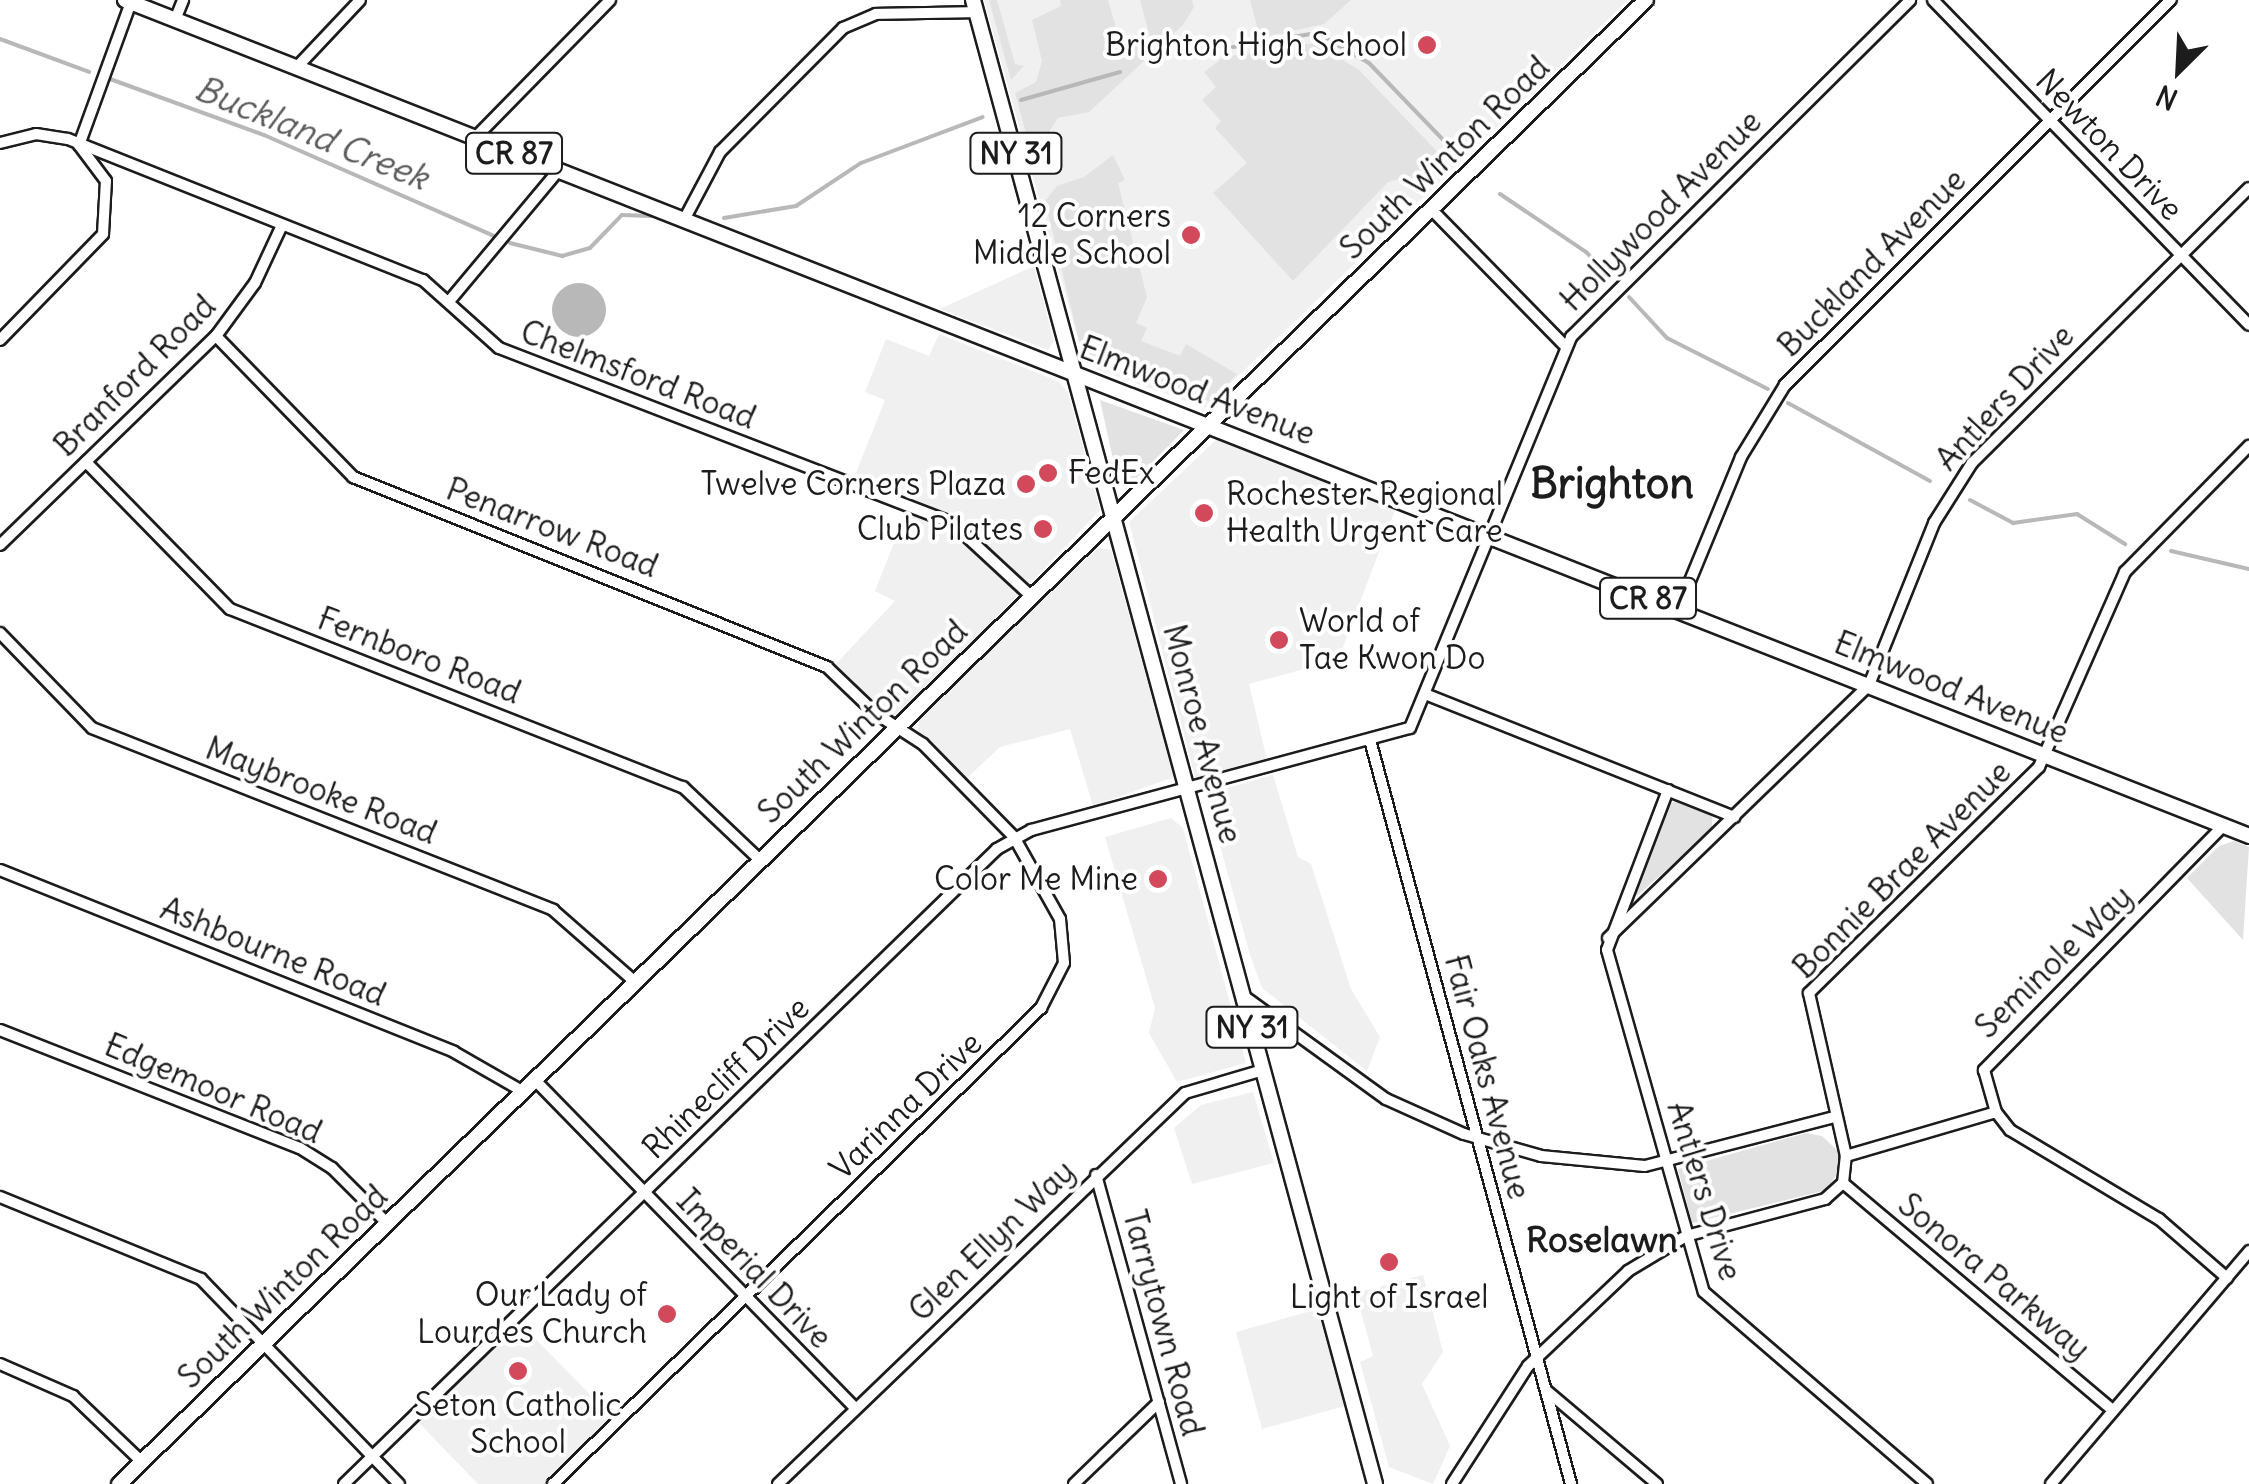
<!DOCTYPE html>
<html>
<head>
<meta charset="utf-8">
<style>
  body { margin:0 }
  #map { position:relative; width:2249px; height:1484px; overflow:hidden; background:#fff; font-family:Delius,sans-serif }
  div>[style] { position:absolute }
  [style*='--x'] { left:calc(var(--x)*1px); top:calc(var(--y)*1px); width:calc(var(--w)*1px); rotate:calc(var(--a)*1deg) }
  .built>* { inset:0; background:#f0f0f0 }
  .green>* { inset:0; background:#e2e2e2 }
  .water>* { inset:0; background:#b8b8b8 }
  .round { border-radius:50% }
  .stream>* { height:4px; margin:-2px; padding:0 2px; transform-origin:2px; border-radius:2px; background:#b8b8b8 }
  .roads { filter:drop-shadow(2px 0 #1c1c1c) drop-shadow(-2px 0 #1c1c1c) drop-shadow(0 2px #1c1c1c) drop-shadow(0 -2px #1c1c1c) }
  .minor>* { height:10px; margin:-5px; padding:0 5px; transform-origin:5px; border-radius:5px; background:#fff }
  .major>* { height:14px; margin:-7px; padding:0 7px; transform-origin:7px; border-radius:7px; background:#fff }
  .dots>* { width:28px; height:28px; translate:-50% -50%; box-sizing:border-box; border:5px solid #fff; border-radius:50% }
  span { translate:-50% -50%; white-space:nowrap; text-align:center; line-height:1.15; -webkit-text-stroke:8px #fff; paint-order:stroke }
  .shield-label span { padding:2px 8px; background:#fff; border:2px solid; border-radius:8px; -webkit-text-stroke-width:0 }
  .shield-label { font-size:30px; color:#1c1c1c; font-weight:700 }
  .poi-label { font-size:32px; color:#1c1c1c }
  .right { translate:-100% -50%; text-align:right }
  .left { translate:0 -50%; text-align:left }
  .street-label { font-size:32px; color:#1c1c1c }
  .water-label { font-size:35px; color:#5a5a5a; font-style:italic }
  .neighbourhood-label { font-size:35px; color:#1c1c1c; font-weight:700 }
  .district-label { font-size:42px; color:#1c1c1c; font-weight:700 }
  .north { position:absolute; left:2129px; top:20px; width:100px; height:100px; -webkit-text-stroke:8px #fff; paint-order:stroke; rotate:204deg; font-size:28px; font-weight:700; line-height:40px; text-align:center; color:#1c1c1c }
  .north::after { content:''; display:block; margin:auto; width:35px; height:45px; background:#1c1c1c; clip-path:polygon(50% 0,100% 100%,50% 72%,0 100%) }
</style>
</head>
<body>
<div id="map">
  <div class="built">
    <div style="clip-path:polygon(984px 0,1628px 0,1205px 408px,1096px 369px,1083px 357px)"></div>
    <div style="clip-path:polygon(1034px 266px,1054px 341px,1048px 350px,940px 309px)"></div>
    <div style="clip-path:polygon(939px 334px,1058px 381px,1068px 392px,1100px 510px,1029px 585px,955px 518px,853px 480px,885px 400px,865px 392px,886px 339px,929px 356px)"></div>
    <div style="clip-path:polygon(1217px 439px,1395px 510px,1338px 660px,1249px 684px,1268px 764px,1203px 781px,1195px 777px,1129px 522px)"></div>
    <div style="clip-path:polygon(906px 512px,951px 529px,1019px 594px,898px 717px,887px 718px,834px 666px,895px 601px,875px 591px)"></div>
    <div style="clip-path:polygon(1098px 548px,1111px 550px,1174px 777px,1093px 806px,1070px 729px,1000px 747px,966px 779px,918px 731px,919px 716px)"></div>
    <div style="clip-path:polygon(1273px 775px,1298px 857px,1311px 864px,1351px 989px,1380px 1037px,1367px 1071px,1262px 988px,1250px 955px,1206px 794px)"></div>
    <div style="clip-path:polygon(1171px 818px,1183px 828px,1246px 1063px,1177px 1082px,1149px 1033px,1155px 1008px,1105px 837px)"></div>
    <div style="clip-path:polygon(1253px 1092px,1274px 1163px,1192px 1184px,1174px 1128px,1201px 1105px)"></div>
    <div style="clip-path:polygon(1423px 1275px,1443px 1352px,1422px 1384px,1450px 1446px,1433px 1484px,1389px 1467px,1360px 1362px,1373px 1356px,1356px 1293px)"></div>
    <div style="clip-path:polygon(1318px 1309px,1335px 1368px,1325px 1371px,1335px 1369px,1345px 1406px,1262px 1429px,1236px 1332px)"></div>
    <div style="clip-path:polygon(520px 1323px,613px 1418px,545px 1484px,478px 1484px,418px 1422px)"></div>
  </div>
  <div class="green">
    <div style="clip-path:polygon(989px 0,997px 0,1015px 64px,1024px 66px,1011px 80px)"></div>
    <div style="clip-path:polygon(1060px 0,1108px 0,1122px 49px,1151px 41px,1140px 0,1192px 0,1194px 7px,1183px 25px,1089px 112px,1058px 118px,1042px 143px,1049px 146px,1032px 156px,1015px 93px,1036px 82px,1042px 61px,1032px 20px,1061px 6px)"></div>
    <div style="clip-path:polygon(1250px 0,1351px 0,1324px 24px,1260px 38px)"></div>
    <div style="clip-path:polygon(1303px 44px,1317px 44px,1359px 70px,1450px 165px,1426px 185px,1406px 177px,1388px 182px,1293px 281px,1213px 193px,1247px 163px,1215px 128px,1221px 121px,1202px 100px,1216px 87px,1204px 72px,1224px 57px)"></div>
    <div style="clip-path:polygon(1113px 155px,1125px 180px,1118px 183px,1147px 297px,1136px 323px,1147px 328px,1141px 341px,1180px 356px,1186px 344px,1237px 374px,1211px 402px,1083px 357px,1045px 201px,1057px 186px,1084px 177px)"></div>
    <div style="clip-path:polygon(1100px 400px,1184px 430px,1126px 489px,1118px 482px)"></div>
    <div style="clip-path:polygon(1678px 800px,1712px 815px,1712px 829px,1637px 896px,1634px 889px,1670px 804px)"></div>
    <div style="clip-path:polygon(2234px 841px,2249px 847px,2243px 940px,2187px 878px,2219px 846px)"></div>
    <div style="clip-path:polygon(1806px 1133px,1822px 1136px,1838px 1151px,1841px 1167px,1827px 1190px,1692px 1223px,1678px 1169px)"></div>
  </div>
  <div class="water">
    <div class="round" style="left:552px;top:283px;width:54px;height:54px"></div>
  </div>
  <div class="stream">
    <div style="--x:0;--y:39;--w:95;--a:20.3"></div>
    <div style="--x:1233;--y:47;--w:85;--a:-9.5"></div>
    <div style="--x:1317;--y:33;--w:60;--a:30"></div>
    <div style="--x:1369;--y:63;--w:121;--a:46"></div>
    <div style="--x:110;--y:79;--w:164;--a:20"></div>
    <div style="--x:264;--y:135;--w:251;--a:23.7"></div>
    <div style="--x:1021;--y:100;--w:103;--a:-15.8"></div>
    <div style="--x:1500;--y:194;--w:104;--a:34"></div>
    <div style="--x:1586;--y:252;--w:33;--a:46"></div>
    <div style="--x:724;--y:218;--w:73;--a:-9.5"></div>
    <div style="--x:796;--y:206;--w:78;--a:-33.5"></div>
    <div style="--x:861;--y:163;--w:130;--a:-20.7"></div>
    <div style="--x:510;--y:243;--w:54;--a:14"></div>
    <div style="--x:562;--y:256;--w:29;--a:-16"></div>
    <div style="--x:590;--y:248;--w:46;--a:-45.9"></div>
    <div style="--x:622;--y:215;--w:29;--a:2"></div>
    <div style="--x:1629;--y:297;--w:56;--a:47.2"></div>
    <div style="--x:1667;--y:338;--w:113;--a:26.8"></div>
    <div style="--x:1788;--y:403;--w:162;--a:28.8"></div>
    <div style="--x:1970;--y:500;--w:49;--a:28.1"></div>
    <div style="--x:2013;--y:523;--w:65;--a:-8"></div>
    <div style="--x:2077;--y:514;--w:57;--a:32"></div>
    <div style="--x:2171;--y:551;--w:80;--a:13"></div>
  </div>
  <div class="roads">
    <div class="minor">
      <div style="--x:1933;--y:0;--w:453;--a:45.8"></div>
      <div style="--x:175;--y:20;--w:22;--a:-68"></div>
      <div style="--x:296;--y:68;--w:93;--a:-46.7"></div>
      <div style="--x:475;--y:138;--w:193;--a:-45.6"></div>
      <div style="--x:0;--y:143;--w:37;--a:-14"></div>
      <div style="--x:36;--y:134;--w:32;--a:9"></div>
      <div style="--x:68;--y:139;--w:382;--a:21.7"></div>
      <div style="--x:423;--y:280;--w:102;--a:41.8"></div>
      <div style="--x:499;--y:348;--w:484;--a:21.1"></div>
      <div style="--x:951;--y:522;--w:110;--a:42.8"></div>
      <div style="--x:1432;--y:210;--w:192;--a:45.6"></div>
      <div style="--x:684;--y:220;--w:77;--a:-62.1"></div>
      <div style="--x:720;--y:152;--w:175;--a:-45.2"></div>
      <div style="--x:843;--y:28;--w:36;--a:-23"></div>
      <div style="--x:876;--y:14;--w:101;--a:-1.1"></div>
      <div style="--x:451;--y:299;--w:167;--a:-50.1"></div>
      <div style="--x:216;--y:336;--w:197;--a:45.8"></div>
      <div style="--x:353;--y:477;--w:511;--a:21.84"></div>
      <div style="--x:827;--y:667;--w:66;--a:43.8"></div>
      <div style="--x:875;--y:713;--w:57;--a:32.9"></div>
      <div style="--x:923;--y:744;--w:130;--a:45.6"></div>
      <div style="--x:1014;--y:837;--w:94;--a:60.7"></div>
      <div style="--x:1060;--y:919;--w:44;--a:84.8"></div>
      <div style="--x:1064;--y:963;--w:51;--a:117.1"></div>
      <div style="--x:1041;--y:1008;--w:682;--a:135.71"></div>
      <div style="--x:0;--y:340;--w:148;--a:-45.8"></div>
      <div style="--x:103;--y:234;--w:53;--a:-86.8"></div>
      <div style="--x:106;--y:181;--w:45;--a:-126.9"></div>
      <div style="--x:79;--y:145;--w:152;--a:-70"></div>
      <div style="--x:86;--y:462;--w:206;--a:45.6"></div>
      <div style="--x:230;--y:609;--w:487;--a:21.5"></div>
      <div style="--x:683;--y:787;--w:106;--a:43.5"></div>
      <div style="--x:0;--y:545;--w:301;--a:-44.1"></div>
      <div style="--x:216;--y:336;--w:66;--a:-53.7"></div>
      <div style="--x:255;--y:283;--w:64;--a:-65"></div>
      <div style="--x:1678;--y:610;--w:165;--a:-67.6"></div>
      <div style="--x:1741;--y:457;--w:84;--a:-58.6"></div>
      <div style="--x:1785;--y:385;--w:545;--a:-44.93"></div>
      <div style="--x:0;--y:633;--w:132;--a:45.9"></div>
      <div style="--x:92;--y:728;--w:496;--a:21.5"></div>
      <div style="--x:553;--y:910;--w:108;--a:41.2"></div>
      <div style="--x:1425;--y:694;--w:333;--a:21.7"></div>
      <div style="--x:1370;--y:740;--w:771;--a:74.88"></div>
      <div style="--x:1668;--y:790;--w:171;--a:110.9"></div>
      <div style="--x:1607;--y:950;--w:355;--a:74.2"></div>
      <div style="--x:1704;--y:1292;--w:294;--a:40.7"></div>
      <div style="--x:2223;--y:826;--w:342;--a:134.4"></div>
      <div style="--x:1984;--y:1070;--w:44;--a:74.1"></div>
      <div style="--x:1996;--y:1112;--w:23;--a:52"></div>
      <div style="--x:2010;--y:1130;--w:174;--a:30.9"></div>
      <div style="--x:2159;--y:1219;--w:90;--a:40.9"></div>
      <div style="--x:0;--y:870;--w:489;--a:21.8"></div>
      <div style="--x:454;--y:1052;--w:78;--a:29.8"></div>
      <div style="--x:1608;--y:938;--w:363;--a:-44.1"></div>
      <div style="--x:1869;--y:685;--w:175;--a:-68.1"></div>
      <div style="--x:1934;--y:523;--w:71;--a:-57.7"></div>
      <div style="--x:1972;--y:463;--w:390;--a:-44.8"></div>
      <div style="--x:1245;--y:997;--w:174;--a:35.9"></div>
      <div style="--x:1386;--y:1099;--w:85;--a:24.2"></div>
      <div style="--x:1464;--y:1134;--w:80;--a:15.9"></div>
      <div style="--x:1541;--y:1156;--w:104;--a:5.5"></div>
      <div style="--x:1645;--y:1166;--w:195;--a:-14.5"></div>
      <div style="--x:0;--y:1030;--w:322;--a:21.5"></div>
      <div style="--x:300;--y:1148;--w:38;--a:32"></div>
      <div style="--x:332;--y:1168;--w:78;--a:45"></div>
      <div style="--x:534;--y:1079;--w:460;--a:45.7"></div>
      <div style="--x:1846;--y:1156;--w:167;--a:-102.8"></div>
      <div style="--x:1809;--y:993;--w:322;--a:-44.5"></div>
      <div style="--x:2039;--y:767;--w:213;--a:-66.2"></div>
      <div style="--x:2125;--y:572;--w:177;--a:-45.5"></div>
      <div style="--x:1096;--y:1175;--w:320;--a:74.6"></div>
      <div style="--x:1843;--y:1183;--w:353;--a:40.1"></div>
      <div style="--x:0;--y:1197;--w:217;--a:22.2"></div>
      <div style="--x:201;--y:1279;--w:285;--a:46"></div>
      <div style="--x:0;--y:1364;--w:80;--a:23.7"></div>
      <div style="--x:73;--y:1396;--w:95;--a:43.7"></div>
      <div style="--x:1547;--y:1391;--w:144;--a:40.2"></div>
      <div style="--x:344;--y:1484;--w:911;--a:-44.2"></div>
      <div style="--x:997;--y:849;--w:39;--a:-29"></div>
      <div style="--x:1031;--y:830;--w:392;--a:-15.1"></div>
      <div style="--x:1410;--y:728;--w:423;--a:-67.6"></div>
      <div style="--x:1571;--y:337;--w:478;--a:-44.8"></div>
      <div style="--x:778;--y:1484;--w:564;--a:-43.85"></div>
      <div style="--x:1185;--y:1093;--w:81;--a:-16.4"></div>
      <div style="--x:1074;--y:1484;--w:118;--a:-44"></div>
      <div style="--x:1452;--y:1484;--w:140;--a:-57.2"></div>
      <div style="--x:1528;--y:1366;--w:138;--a:-43.5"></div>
      <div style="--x:1628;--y:1271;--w:68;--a:-31.1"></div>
      <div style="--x:1686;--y:1236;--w:144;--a:-14.9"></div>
      <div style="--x:1825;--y:1199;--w:24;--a:-42"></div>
      <div style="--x:1843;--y:1183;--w:27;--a:-84"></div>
      <div style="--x:1846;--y:1156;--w:156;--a:-16.3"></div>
      <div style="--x:2051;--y:1484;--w:306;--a:-49.6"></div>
    </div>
    <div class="major">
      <div style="--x:125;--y:0;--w:2283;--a:21.48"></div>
      <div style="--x:973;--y:0;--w:1537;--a:74.84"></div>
      <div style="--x:119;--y:1484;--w:2129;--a:-44.18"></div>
    </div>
  </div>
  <div class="dots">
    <div style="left:1427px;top:45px;background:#d1495b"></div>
    <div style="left:1191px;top:235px;background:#d1495b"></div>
    <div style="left:1048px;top:473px;background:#d1495b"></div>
    <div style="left:1026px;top:484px;background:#d1495b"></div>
    <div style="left:1204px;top:513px;background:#d1495b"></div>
    <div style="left:1043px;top:529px;background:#d1495b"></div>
    <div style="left:1279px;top:640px;background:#d1495b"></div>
    <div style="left:1158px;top:879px;background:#d1495b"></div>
    <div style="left:1389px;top:1262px;background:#d1495b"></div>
    <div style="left:667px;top:1314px;background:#d1495b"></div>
    <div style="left:518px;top:1371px;background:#d1495b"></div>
  </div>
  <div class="shield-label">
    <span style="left:514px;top:153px">CR 87</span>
    <span style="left:1016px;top:153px">NY 31</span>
    <span style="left:1648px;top:598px">CR 87</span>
    <span style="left:1252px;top:1027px">NY 31</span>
  </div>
  <div class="poi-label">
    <span class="right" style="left:1407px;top:45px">Brighton High School</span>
    <span class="right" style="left:1171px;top:235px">12 Corners<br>Middle School</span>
    <span class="left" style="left:1068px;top:473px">FedEx</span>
    <span class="right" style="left:1006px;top:484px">Twelve Corners Plaza</span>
    <span class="left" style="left:1226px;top:513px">Rochester Regional<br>Health Urgent Care</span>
    <span class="right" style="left:1023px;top:529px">Club Pilates</span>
    <span class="left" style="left:1299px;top:640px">World of<br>Tae Kwon Do</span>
    <span class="right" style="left:1138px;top:879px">Color Me Mine</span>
    <span class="right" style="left:647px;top:1314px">Our Lady of<br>Lourdes Church</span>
    <span style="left:1389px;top:1297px">Light of Israel</span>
    <span style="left:518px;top:1424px">Seton Catholic<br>School</span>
  </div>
  <div class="street-label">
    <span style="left:2109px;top:145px;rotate:46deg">Newton Drive</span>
    <span style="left:1445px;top:158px;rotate:-44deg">South Winton Road</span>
    <span style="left:1661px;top:211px;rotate:-45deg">Hollywood Avenue</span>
    <span style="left:1872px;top:263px;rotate:-45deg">Buckland Avenue</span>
    <span style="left:638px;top:375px;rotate:21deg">Chelmsford Road</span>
    <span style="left:135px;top:376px;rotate:-45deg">Branford Road</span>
    <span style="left:1197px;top:391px;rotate:21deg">Elmwood Avenue</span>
    <span style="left:2005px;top:398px;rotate:-47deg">Antlers Drive</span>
    <span style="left:552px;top:528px;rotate:21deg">Penarrow Road</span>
    <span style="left:419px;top:656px;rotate:21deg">Fernboro Road</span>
    <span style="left:1951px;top:688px;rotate:22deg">Elmwood Avenue</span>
    <span style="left:863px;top:722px;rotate:-44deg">South Winton Road</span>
    <span style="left:1202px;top:734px;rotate:75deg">Monroe Avenue</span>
    <span style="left:321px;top:791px;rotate:21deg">Maybrooke Road</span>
    <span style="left:1902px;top:870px;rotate:-45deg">Bonnie Brae Avenue</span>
    <span style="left:273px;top:952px;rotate:22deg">Ashbourne Road</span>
    <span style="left:2054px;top:962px;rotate:-44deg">Seminole Way</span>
    <span style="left:1487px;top:1077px;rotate:75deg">Fair Oaks Avenue</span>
    <span style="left:726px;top:1078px;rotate:-44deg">Rhinecliff Drive</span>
    <span style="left:213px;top:1089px;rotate:23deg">Edgemoor Road</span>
    <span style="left:906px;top:1106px;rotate:-44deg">Varinna Drive</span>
    <span style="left:1704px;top:1191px;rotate:73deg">Antlers Drive</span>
    <span style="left:992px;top:1241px;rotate:-44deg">Glen Ellyn Way</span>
    <span style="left:754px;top:1269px;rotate:46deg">Imperial Drive</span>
    <span style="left:1994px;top:1277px;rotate:40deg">Sonora Parkway</span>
    <span style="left:283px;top:1287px;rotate:-44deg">South Winton Road</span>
    <span style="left:1163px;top:1323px;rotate:75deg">Tarrytown Road</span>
  </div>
  <div class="water-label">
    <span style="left:312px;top:132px;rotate:22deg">Buckland Creek</span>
  </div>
  <div class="neighbourhood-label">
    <span style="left:1602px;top:1239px">Roselawn</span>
  </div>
  <div class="district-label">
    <span style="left:1612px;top:483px">Brighton</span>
  </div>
  <div class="north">N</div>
</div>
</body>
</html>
